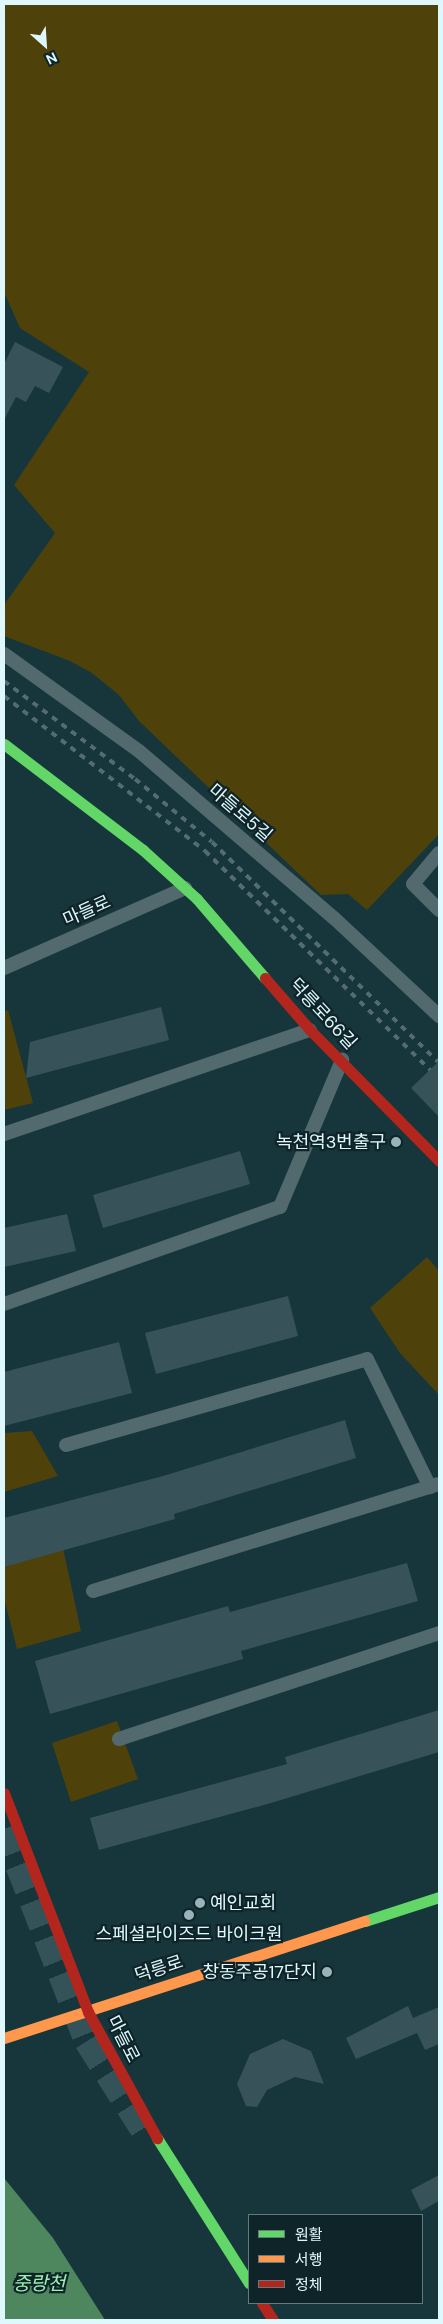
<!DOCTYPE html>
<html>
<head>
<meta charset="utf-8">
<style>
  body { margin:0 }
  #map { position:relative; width:443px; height:2324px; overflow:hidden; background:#16363b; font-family:"DM Sans","Noto Sans KR",sans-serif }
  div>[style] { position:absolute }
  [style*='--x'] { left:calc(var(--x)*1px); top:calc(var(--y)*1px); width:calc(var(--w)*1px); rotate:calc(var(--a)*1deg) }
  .green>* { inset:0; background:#4e420a }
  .water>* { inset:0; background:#4e865e }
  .building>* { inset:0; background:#385259 }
  .highway-tunnel>* { height:26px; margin-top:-13px; transform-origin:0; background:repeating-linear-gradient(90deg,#345358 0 26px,transparent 0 39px) }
  .street>* { height:14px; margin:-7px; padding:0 7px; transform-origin:7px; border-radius:7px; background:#52696d }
  .fast>* { height:11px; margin:-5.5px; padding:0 5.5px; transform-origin:5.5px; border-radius:5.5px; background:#63d668 }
  .slow>* { height:11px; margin:-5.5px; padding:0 5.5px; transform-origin:5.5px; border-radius:5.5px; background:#ff974d }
  .jam>* { height:11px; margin:-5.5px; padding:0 5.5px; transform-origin:5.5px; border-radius:5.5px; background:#b3261e }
  .rail>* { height:4px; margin-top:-2px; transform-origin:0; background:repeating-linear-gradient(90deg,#546c71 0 6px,transparent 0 12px) }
  .dots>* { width:14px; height:14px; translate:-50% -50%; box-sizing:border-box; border:2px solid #0f2428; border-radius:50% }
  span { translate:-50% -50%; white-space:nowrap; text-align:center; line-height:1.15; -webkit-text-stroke:4.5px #0f2428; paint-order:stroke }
  .street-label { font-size:18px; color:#def8fd }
  .poi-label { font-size:18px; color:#def8fd }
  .right { translate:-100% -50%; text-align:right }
  .left { translate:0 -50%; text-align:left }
  .water-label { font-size:19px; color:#9ef2b1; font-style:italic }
  .frame { position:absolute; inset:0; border:5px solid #def8fd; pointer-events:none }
  .legend { position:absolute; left:248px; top:2214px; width:175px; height:90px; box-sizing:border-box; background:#0f2428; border:1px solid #62797d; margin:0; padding:6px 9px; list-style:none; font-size:15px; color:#def8fd }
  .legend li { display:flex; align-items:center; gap:10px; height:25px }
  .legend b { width:25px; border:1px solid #62797d }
  .north { position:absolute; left:20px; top:20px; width:50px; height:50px; -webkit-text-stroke:4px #0f2428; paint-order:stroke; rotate:154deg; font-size:14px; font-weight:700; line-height:20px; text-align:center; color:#def8fd }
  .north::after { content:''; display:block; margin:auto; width:18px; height:22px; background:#def8fd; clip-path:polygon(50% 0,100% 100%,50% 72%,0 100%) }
</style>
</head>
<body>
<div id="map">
  <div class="green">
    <div style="clip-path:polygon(4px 4px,439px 4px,439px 834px,367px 910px,348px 894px,321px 895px,139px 721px,119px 695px,92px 673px,70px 661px,4px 636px,4px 605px,55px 533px,14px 485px,89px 372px,20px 328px,4px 292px)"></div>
    <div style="clip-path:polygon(8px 1010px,33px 1103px,4px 1110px,4px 1012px)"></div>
    <div style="clip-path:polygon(427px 1257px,439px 1271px,439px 1395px,400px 1353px,370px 1308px)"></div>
    <div style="clip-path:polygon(32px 1431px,58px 1476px,4px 1492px,4px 1433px)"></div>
    <div style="clip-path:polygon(63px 1548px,81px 1631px,17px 1649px,4px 1598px,4px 1567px)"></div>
    <div style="clip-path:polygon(117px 1721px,138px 1779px,71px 1802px,52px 1743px)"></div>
  </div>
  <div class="water">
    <div style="clip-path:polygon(4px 2178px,53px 2238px,105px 2320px,4px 2320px)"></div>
  </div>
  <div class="building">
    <div style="clip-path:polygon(15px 342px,63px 367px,49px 393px,35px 386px,26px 402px,16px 397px,4px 420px,4px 364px)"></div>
    <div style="clip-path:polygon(161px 1007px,169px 1040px,26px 1078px,30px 1042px)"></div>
    <div style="clip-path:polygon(439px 1061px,439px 1117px,411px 1088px)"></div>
    <div style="clip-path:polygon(240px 1151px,250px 1184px,103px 1228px,93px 1195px)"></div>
    <div style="clip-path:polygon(67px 1214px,76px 1251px,4px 1267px,4px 1228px)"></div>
    <div style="clip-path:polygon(288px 1296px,298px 1336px,156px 1374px,145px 1333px)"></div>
    <div style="clip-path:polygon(119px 1342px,132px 1393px,4px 1426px,4px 1372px)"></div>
    <div style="clip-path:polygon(345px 1420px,356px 1458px,174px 1514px,175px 1519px,4px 1567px,4px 1518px,163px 1476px)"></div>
    <div style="clip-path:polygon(407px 1563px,418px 1601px,241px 1651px,243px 1659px,50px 1714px,35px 1661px,228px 1606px,230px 1612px)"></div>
    <div style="clip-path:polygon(439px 1710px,439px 1752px,271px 1803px,99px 1850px,90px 1818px,287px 1764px,285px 1757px)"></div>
    <div style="clip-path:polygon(408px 2006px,413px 2018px,439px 2007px,439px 2044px,425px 2050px,417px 2033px,356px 2059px,346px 2038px)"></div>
    <div style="clip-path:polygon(283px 2039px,311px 2051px,324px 2084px,295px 2077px,267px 2090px,257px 2107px,246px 2106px,237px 2084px,250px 2054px)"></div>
    <div style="clip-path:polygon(439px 2175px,439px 2201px,421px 2211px,411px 2190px)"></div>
  </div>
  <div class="highway-tunnel">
    <div style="--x:4;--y:1829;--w:228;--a:68.6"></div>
    <div style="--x:87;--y:2041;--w:114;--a:57.6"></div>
  </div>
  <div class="street">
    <div style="--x:4;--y:654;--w:166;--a:35.7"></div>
    <div style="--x:139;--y:751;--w:257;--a:40.6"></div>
    <div style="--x:334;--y:918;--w:144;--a:43"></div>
    <div style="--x:439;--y:853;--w:40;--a:130"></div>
    <div style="--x:413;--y:884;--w:37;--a:45"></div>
    <div style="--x:4;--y:968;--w:198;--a:-23.8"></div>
    <div style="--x:4;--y:1134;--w:323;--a:-18.8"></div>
    <div style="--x:4;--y:1304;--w:293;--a:-19.4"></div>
    <div style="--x:280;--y:1207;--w:160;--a:-67.1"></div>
    <div style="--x:66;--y:1445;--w:313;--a:-15.9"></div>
    <div style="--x:367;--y:1359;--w:143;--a:63.8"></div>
    <div style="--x:93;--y:1591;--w:361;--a:-17.2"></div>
    <div style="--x:119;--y:1739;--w:337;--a:-18.3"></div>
  </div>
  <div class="fast">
    <div style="--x:4;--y:744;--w:175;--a:37.3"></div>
    <div style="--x:143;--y:850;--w:73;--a:42.2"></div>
    <div style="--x:197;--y:899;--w:104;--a:49.3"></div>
    <div style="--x:365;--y:1921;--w:78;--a:-18"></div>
    <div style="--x:157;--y:2138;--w:172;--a:57.6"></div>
  </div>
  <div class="slow">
    <div style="--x:4;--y:2038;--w:379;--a:-18"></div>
  </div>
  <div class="jam">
    <div style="--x:265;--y:978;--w:69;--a:49.1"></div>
    <div style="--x:310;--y:1030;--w:184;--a:45.4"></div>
    <div style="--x:4;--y:1793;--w:235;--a:69"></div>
    <div style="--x:88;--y:2012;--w:144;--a:61.3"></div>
    <div style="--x:262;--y:2303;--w:20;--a:57"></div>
  </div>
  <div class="rail">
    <div style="--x:4;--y:681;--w:164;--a:36.8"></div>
    <div style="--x:135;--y:779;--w:99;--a:39.3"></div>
    <div style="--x:212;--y:842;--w:315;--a:44.2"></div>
    <div style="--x:4;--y:696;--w:254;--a:37.6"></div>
    <div style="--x:205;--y:851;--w:314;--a:44.2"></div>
  </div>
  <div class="dots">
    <div style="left:396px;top:1142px;background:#98b4b9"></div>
    <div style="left:200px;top:1903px;background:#98b4b9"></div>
    <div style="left:189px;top:1915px;background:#98b4b9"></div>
    <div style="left:327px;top:1972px;background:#98b4b9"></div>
  </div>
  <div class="street-label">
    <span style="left:240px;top:813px;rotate:41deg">마들로5길</span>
    <span style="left:87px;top:911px;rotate:-24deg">마들로</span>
    <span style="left:323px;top:1014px;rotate:47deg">덕릉로66길</span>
    <span style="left:159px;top:1969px;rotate:-18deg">덕릉로</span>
    <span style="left:123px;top:2039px;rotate:63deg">마들로</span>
  </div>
  <div class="poi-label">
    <span class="right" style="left:386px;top:1142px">녹천역3번출구</span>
    <span class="left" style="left:210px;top:1903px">예인교회</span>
    <span style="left:189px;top:1934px">스페셜라이즈드 바이크원</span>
    <span class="right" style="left:317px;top:1972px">창동주공17단지</span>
  </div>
  <div class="water-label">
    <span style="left:39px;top:2284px">중랑천</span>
  </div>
  <div class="frame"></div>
  <ul class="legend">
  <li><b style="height:6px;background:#63d668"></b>원활</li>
  <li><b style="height:6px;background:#ff974d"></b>서행</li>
  <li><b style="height:6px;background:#b3261e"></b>정체</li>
  </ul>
  <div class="north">N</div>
</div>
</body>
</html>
